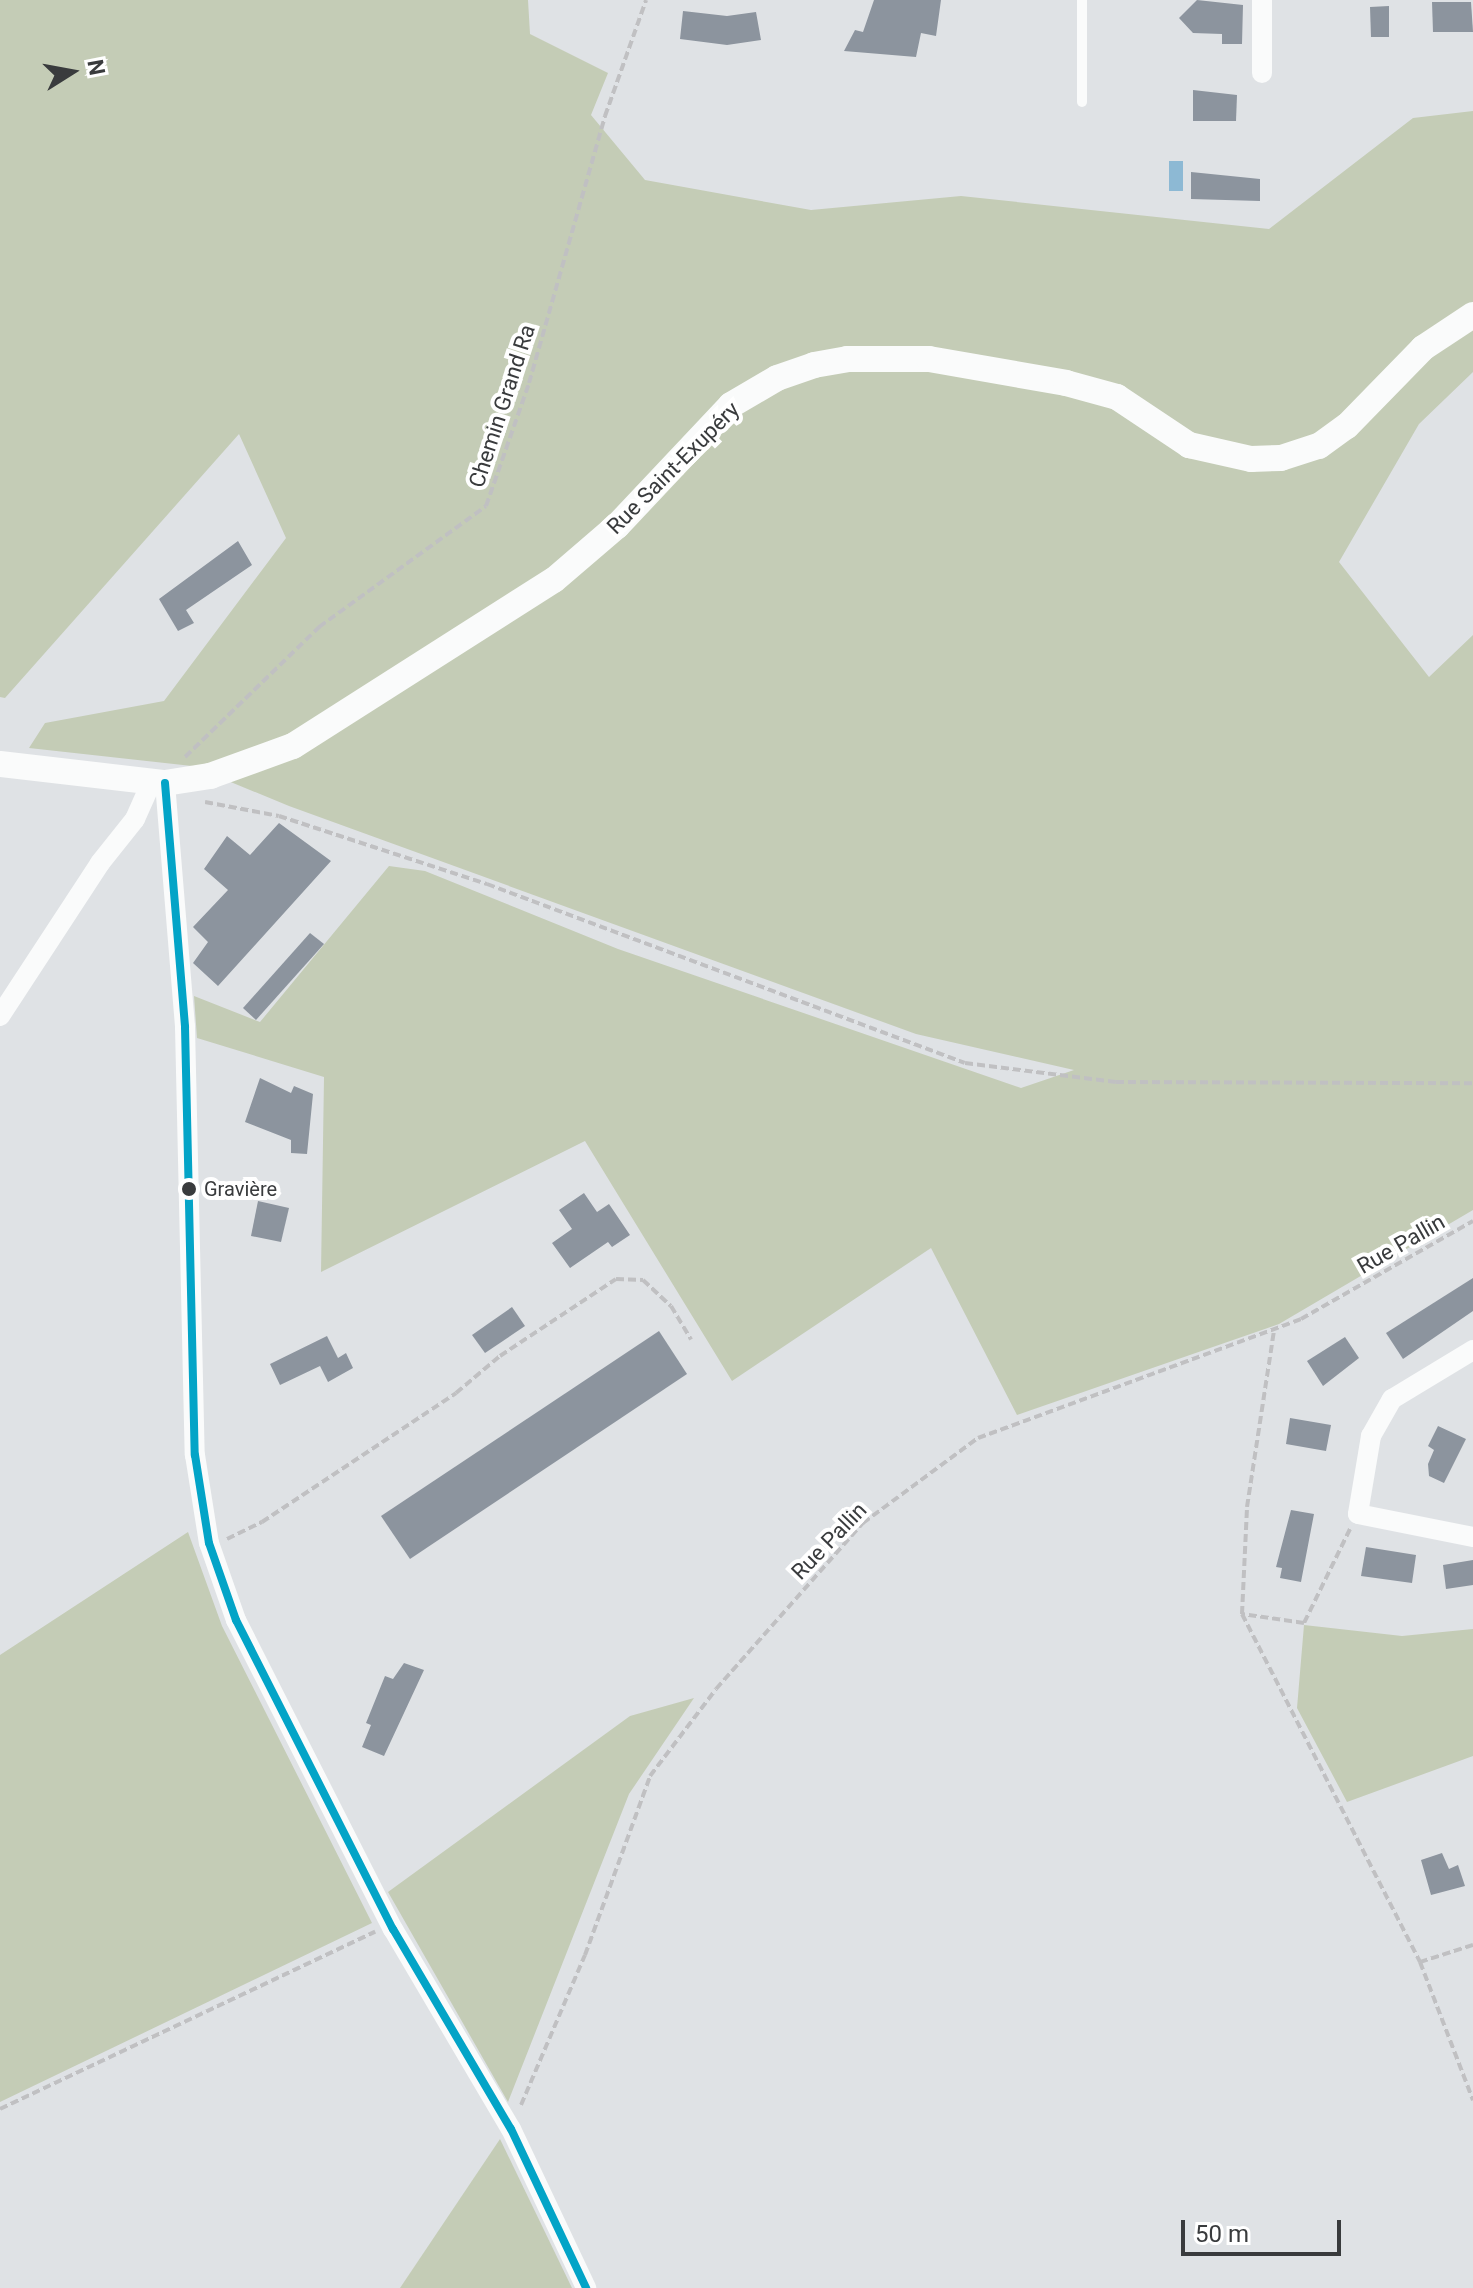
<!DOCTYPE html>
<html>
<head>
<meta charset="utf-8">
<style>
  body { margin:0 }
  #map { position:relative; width:1473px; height:2288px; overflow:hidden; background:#dfe2e5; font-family:Roboto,sans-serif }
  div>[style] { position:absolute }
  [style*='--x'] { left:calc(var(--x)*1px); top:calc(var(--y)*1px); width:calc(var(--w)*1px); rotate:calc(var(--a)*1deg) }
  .green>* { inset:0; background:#c4ccb6 }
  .water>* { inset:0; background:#8db9d4 }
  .building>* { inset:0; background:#8c949e }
  .path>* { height:4px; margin-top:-2px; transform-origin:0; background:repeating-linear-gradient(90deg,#c0c0c2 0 8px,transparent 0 12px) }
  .service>* { height:10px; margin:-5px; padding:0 5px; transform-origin:5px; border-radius:5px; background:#fafbfb }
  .minor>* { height:20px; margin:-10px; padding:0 10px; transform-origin:10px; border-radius:10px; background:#fafbfb }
  .tertiary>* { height:26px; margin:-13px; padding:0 13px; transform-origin:13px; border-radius:13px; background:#fafbfb }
  .bus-1>* { height:8px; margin:-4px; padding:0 4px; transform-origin:4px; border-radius:4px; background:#03a4c7 }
  .dots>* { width:22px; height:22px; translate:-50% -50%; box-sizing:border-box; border:4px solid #fff; border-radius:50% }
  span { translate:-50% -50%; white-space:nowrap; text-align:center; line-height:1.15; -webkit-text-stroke:8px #fff; paint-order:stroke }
  .bus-label { font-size:20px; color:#393b3d }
  .left { translate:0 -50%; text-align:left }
  .street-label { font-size:22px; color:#393b3d }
  .north { position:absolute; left:32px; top:32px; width:80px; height:80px; -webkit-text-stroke:6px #fff; paint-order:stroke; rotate:79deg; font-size:22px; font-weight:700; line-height:32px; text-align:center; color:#393b3d }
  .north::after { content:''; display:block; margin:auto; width:28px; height:36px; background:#393b3d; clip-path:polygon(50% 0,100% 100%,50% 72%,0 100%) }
  .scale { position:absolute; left:1181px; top:2220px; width:160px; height:36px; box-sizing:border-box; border:4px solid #393b3d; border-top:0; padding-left:10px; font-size:24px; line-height:28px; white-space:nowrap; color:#393b3d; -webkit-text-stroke:6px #fff; paint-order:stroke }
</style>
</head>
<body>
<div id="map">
  <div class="green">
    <div style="clip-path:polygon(0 0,528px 0,530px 34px,608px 73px,591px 115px,645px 180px,811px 210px,961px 196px,1269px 229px,1413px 118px,1473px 111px,1473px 372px,1419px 424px,1339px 562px,1429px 677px,1473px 635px,1473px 1210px,1279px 1324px,1017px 1415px,931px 1248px,732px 1381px,585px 1141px,321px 1272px,324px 1077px,197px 1038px,194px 996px,260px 1022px,389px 866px,425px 871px,618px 949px,1021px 1088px,1074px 1070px,916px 1034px,289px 806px,192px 766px,29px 748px,45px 723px,164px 701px,286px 538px,239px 434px,5px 698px,0 697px)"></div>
    <div style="clip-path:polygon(188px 1532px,222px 1626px,372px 1923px,0 2102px,0 1655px)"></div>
    <div style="clip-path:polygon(1304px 1625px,1402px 1636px,1473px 1629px,1473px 1756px,1347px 1802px,1297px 1708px)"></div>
    <div style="clip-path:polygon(694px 1698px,629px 1794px,508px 2102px,388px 1892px,630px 1716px)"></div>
    <div style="clip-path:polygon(500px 2139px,572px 2288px,400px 2288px)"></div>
  </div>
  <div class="water">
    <div style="clip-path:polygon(1169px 161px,1183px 161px,1183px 191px,1169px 191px)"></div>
  </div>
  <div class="building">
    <div style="clip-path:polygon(874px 0,941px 0,936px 36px,921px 33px,916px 57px,844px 51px,855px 30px,863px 32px)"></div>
    <div style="clip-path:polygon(1197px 0,1243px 5px,1242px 44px,1222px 44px,1222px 34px,1193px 33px,1179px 18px)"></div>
    <div style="clip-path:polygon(1432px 2px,1471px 2px,1473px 32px,1433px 32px)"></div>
    <div style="clip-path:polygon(1389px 6px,1389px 37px,1371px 37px,1370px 7px)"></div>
    <div style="clip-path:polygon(683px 11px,727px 16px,756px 12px,761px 40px,727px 45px,680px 39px)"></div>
    <div style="clip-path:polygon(1193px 90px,1237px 95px,1236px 121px,1193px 121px)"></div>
    <div style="clip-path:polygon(1191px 172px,1260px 179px,1260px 201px,1191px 199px)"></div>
    <div style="clip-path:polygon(238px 541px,252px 565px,186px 610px,194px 623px,178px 631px,159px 599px)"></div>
    <div style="clip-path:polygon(279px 823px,331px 861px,218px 986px,193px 963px,208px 942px,193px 927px,228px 890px,204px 869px,227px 836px,250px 855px)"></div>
    <div style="clip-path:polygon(310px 933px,324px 944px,256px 1020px,243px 1008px)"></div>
    <div style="clip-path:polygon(260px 1078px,291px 1093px,294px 1086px,313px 1094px,307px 1154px,291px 1153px,291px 1140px,245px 1122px)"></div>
    <div style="clip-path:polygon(584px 1193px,597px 1212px,609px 1204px,630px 1235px,612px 1247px,608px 1242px,570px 1268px,552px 1243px,572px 1229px,559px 1210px)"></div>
    <div style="clip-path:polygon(258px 1201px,289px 1208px,281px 1242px,251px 1236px)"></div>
    <div style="clip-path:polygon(1473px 1278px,1473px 1311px,1403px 1359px,1386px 1333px)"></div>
    <div style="clip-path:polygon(512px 1307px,525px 1326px,485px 1353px,472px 1335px)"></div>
    <div style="clip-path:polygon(659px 1331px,687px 1374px,410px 1559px,381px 1516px)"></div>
    <div style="clip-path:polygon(327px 1336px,338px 1358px,346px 1353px,353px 1368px,328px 1382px,320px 1366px,280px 1385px,270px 1364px)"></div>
    <div style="clip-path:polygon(1345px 1337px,1359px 1358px,1323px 1386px,1307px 1361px)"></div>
    <div style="clip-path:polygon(1290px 1418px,1331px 1425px,1326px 1451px,1286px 1444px)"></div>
    <div style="clip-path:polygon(1438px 1426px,1466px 1439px,1444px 1483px,1429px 1476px,1428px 1464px,1434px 1450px,1428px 1446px)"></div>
    <div style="clip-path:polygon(1291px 1510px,1314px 1514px,1301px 1582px,1280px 1578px,1282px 1568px,1276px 1567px)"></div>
    <div style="clip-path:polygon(1366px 1547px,1416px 1555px,1412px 1583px,1361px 1576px)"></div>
    <div style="clip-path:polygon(1473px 1560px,1473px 1585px,1446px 1589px,1443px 1565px)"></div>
    <div style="clip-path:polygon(404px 1663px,424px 1670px,384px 1756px,362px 1747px,371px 1725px,366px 1723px,385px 1676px,393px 1679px)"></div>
    <div style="clip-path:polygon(1442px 1853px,1449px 1869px,1458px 1865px,1465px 1886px,1431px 1895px,1421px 1860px)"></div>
  </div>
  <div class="path">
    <div style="--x:185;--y:757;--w:187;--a:-44.1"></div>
    <div style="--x:319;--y:627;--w:206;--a:-35.9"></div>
    <div style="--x:486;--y:506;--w:130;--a:-70.7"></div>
    <div style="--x:529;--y:383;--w:278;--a:-74.1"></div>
    <div style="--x:605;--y:116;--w:123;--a:-70.5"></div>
    <div style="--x:205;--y:802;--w:75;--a:10.7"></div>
    <div style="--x:279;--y:816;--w:219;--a:18.1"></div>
    <div style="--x:487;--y:884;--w:510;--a:20.53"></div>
    <div style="--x:965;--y:1063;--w:152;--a:7.2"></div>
    <div style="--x:1116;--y:1082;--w:357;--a:0.2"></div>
    <div style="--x:1350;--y:1529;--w:105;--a:116.1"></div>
    <div style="--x:1304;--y:1623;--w:63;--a:-171.7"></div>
    <div style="--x:1242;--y:1614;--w:391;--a:62.9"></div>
    <div style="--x:227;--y:1539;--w:39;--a:-26"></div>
    <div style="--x:262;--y:1522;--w:233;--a:-33.6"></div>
    <div style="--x:456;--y:1393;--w:57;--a:-40.1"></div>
    <div style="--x:500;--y:1356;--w:139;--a:-33.6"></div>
    <div style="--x:616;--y:1279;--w:27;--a:2"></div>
    <div style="--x:643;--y:1280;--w:38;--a:43"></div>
    <div style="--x:671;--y:1306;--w:39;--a:59"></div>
    <div style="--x:1242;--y:1614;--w:107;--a:-87.3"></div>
    <div style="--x:1247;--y:1507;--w:178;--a:-81.3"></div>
    <div style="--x:1473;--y:1945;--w:56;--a:162.2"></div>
    <div style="--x:1420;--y:1962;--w:148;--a:69"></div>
    <div style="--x:521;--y:2105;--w:163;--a:-66.9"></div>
    <div style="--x:585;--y:1955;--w:190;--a:-70"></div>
    <div style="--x:650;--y:1776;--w:109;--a:-52.8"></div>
    <div style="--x:716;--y:1689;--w:222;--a:-48.5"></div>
    <div style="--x:863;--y:1523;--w:143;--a:-36.5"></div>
    <div style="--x:978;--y:1438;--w:344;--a:-20.2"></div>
    <div style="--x:1301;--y:1319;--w:198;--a:-29.7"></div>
    <div style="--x:0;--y:2109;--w:415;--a:-25.3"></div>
  </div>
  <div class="service">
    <div style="--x:1082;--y:102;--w:102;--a:-90"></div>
  </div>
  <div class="minor">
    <div style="--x:1262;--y:0;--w:73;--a:90"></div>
    <div style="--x:165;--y:783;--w:245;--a:85.3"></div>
    <div style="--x:185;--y:1027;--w:428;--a:88.7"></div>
    <div style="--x:195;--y:1455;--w:89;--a:81"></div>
    <div style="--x:209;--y:1543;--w:82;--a:70.7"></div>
    <div style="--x:236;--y:1620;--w:347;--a:63.1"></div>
    <div style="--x:393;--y:1929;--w:232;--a:59.5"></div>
    <div style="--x:511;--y:2129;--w:176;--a:64.7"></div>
    <div style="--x:0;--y:1016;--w:183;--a:-56.8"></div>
    <div style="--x:100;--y:863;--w:56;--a:-51.5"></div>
    <div style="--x:135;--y:819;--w:39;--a:-66"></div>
    <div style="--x:1473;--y:1350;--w:95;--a:148.8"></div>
    <div style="--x:1392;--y:1399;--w:43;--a:119.6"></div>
    <div style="--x:1371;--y:1436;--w:79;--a:99.5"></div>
    <div style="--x:1358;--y:1514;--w:117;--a:11.3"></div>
  </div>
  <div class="tertiary">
    <div style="--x:0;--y:764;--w:166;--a:6.6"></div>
    <div style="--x:165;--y:783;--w:46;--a:-8.8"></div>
    <div style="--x:210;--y:776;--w:88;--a:-19.9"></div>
    <div style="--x:293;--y:746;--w:309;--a:-32.5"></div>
    <div style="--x:554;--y:580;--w:83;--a:-40.6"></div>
    <div style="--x:617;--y:526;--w:166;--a:-46.7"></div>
    <div style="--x:731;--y:405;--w:53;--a:-30.4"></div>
    <div style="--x:777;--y:378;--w:39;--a:-19"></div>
    <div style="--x:814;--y:365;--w:34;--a:-10"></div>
    <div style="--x:847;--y:359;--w:82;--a:0"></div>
    <div style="--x:929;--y:359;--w:139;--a:9.9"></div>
    <div style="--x:1066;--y:383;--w:53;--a:15.4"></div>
    <div style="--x:1117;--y:397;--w:87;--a:33.7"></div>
    <div style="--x:1189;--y:445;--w:64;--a:12.7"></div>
    <div style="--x:1251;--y:459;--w:30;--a:-2"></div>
    <div style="--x:1281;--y:458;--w:40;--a:-18"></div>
    <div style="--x:1319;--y:446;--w:34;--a:-36"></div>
    <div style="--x:1347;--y:426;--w:109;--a:-45.7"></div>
    <div style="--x:1423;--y:348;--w:60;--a:-33.4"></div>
  </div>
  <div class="bus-1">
    <div style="--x:165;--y:783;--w:245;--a:85.3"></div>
    <div style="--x:185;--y:1027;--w:428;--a:88.7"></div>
    <div style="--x:195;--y:1455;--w:89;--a:81"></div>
    <div style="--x:209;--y:1543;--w:82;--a:70.7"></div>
    <div style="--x:236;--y:1620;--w:347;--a:63.1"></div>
    <div style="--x:393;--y:1929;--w:232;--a:59.5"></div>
    <div style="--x:511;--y:2129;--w:176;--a:64.7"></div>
  </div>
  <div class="dots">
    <div style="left:189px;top:1189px;background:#393b3d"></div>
  </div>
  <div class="bus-label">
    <span class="left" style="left:204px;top:1189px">Gravière</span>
  </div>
  <div class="street-label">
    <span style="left:502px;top:406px;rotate:-72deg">Chemin Grand Ra</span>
    <span style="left:673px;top:468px;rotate:-45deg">Rue Saint-Exupéry</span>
    <span style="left:1401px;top:1244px;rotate:-30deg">Rue Pallin</span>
    <span style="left:829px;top:1541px;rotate:-46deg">Rue Pallin</span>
  </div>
  <div class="north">N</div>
  <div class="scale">50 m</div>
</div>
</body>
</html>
